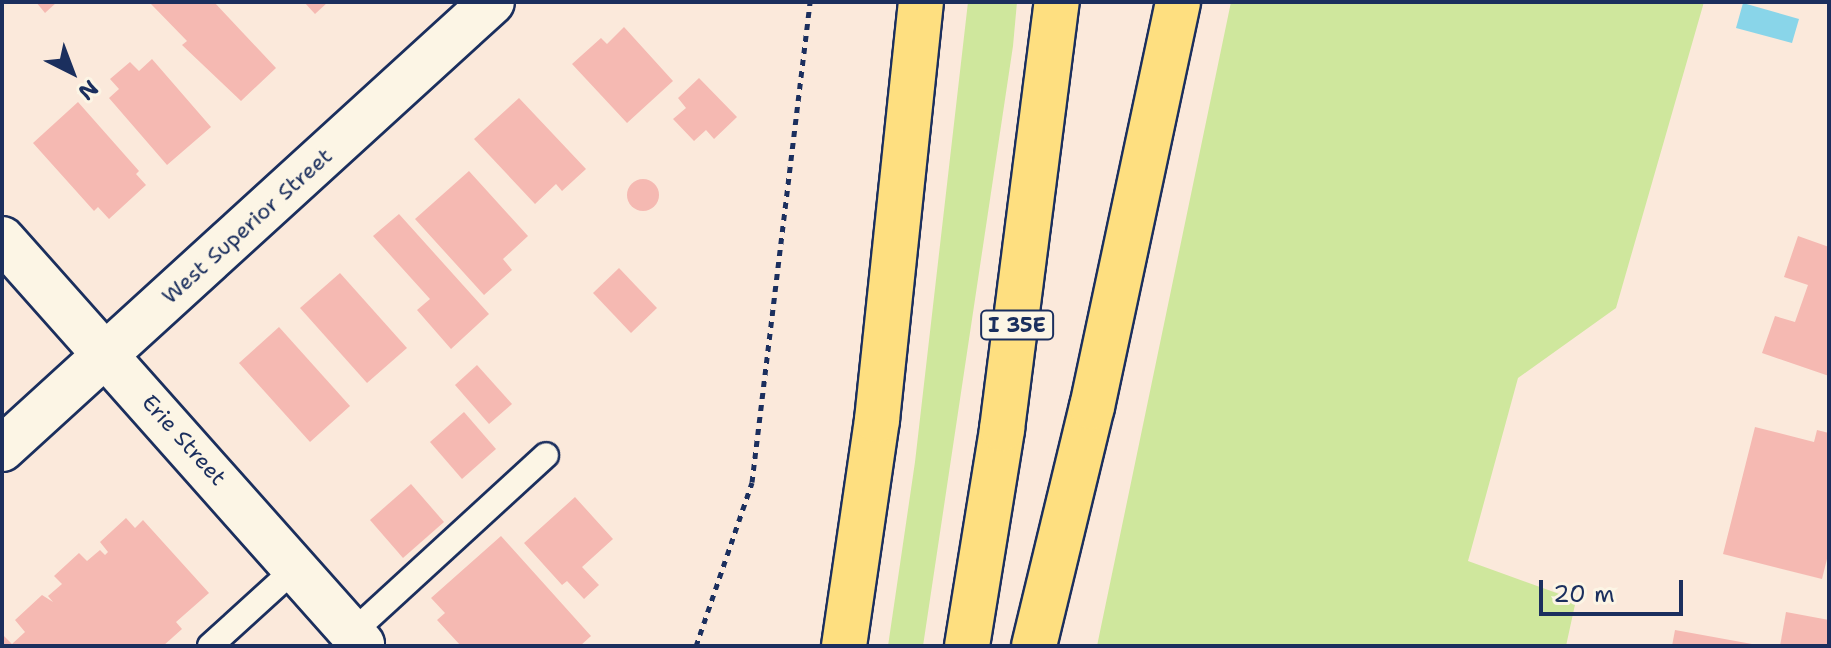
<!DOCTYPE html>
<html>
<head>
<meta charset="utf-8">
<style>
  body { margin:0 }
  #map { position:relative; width:1831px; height:648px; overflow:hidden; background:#fbe9db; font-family:"Shantell Sans",sans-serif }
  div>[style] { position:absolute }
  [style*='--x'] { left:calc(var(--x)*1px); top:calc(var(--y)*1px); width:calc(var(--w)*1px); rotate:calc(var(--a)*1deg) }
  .green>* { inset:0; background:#cfe79d }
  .water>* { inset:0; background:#89d5e9 }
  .building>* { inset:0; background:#f5b9b2 }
  .round { border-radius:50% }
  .path>* { height:5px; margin-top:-2.5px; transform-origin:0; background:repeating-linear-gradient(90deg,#1b2f5e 0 6px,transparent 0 12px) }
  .roads { filter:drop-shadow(2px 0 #1b2f5e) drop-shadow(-2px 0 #1b2f5e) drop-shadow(0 2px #1b2f5e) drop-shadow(0 -2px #1b2f5e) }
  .service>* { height:24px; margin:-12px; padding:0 12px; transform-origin:12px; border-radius:12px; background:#fcf5e5 }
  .minor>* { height:44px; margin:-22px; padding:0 22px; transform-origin:22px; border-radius:22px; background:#fcf5e5 }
  .motorway>* { height:44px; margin:-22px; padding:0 22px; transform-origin:22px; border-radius:22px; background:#fedf80 }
  span { translate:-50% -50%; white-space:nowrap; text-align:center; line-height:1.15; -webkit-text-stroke:6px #fcf5e5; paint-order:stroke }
  .shield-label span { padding:2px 6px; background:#fcf5e5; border:2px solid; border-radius:6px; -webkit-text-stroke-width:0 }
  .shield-label { font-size:20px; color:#1b2f5e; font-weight:700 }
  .street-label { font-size:22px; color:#1b2f5e }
  .frame { position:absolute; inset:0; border:4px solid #1b2f5e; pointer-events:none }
  .north { position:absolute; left:32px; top:32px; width:80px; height:80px; -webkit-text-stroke:6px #fcf5e5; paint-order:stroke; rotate:138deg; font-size:22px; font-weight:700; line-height:32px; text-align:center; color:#1b2f5e }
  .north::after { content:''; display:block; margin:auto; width:28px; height:36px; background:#1b2f5e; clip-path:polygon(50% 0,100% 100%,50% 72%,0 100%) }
  .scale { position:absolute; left:1539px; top:580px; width:144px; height:36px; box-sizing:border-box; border:4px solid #1b2f5e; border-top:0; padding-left:10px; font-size:24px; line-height:28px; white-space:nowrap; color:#1b2f5e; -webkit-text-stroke:6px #fcf5e5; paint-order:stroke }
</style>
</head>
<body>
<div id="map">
  <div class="green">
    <div style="clip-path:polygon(968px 2px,1017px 2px,1013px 46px,923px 646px,888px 646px,915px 462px)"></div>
    <div style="clip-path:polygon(1231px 2px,1704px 2px,1616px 308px,1518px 378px,1468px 561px,1576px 600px,1566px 646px,1097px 646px)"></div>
  </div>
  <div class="water">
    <div style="clip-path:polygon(1743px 3px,1799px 19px,1792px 43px,1736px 28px)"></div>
  </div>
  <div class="building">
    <div style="clip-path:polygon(36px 2px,57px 2px,45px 13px)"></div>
    <div style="clip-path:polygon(214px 2px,276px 68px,241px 101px,182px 45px,187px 41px,151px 4px)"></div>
    <div style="clip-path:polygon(304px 2px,328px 2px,315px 14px)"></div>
    <div style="clip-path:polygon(624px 27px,673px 81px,627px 123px,572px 64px,601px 38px,607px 44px)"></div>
    <div style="clip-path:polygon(152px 59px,211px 127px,167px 165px,109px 98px,119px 89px,110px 79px,130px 62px,139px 71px)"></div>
    <div style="clip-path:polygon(699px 78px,737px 117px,714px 139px,706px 130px,694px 141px,673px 119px,686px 108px,678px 98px)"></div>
    <div style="clip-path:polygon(519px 98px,586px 169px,562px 191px,556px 184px,535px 204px,474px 139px)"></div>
    <div style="clip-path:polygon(78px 102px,139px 171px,136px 174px,146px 185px,109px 219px,98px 207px,94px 211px,33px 143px)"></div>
    <div style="clip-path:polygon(469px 171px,528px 236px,503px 259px,512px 270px,484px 295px,415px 219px)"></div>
    <div class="round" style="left:627px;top:179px;width:32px;height:32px"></div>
    <div style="clip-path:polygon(399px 214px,489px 314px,451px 349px,417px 310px,430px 299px,373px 236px)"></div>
    <div style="clip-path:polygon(1798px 236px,1829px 247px,1829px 376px,1762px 353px,1775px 316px,1795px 322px,1808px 285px,1784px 277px)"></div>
    <div style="clip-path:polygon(619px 268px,657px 308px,631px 333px,593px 293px)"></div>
    <div style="clip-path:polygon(340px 273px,407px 348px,367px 383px,300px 308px)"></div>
    <div style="clip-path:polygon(279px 327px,350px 406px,310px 442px,239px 363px)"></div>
    <div style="clip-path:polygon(477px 365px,512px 404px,489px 424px,455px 385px)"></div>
    <div style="clip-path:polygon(464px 412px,496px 449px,462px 479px,430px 442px)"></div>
    <div style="clip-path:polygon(1755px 427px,1814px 442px,1817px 430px,1829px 433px,1829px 551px,1822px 579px,1723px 554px)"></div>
    <div style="clip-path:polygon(411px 484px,444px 522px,403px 558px,370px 520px)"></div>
    <div style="clip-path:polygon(575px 497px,613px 539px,582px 567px,599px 585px,584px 599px,567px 581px,562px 585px,524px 543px)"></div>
    <div style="clip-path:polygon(126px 518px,135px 528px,143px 520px,209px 593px,176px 622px,182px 629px,163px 646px,2px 646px,2px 634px,12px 644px,25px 632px,15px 620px,42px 595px,53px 602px,48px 596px,62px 584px,54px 576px,79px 553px,87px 561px,100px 550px,105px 555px,108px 552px,100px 542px)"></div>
    <div style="clip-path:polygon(501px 536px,591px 636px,580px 646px,461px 646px,437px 620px,445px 613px,431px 598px)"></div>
    <div style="clip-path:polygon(1786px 612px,1829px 620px,1829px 646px,1780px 646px)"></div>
    <div style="clip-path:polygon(1675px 630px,1752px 644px,1752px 646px,1672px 646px)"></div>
  </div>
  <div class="path">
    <div style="--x:696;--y:646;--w:173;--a:-71.1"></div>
    <div style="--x:752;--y:482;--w:483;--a:-83.1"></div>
  </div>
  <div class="roads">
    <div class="service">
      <div style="--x:352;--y:633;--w:263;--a:-42.5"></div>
      <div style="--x:210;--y:646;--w:119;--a:-42.3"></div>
    </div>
    <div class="minor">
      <div style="--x:2;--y:239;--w:542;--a:48.37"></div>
      <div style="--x:2;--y:449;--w:663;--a:-42.37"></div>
    </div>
    <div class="motorway">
      <div style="--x:844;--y:646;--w:228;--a:-81.7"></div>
      <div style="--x:877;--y:420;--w:420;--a:-84"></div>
      <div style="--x:967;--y:646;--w:220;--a:-80.8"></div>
      <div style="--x:1002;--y:429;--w:431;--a:-82.7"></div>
      <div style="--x:1034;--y:646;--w:246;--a:-76.4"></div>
      <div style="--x:1092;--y:407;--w:414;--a:-78"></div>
    </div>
  </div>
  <div class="shield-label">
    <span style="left:1017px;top:325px">I 35E</span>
  </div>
  <div class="street-label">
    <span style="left:247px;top:226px;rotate:-42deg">West Superior Street</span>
    <span style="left:184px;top:440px;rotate:48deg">Erie Street</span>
  </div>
  <div class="frame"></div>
  <div class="north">N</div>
  <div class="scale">20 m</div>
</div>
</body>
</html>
